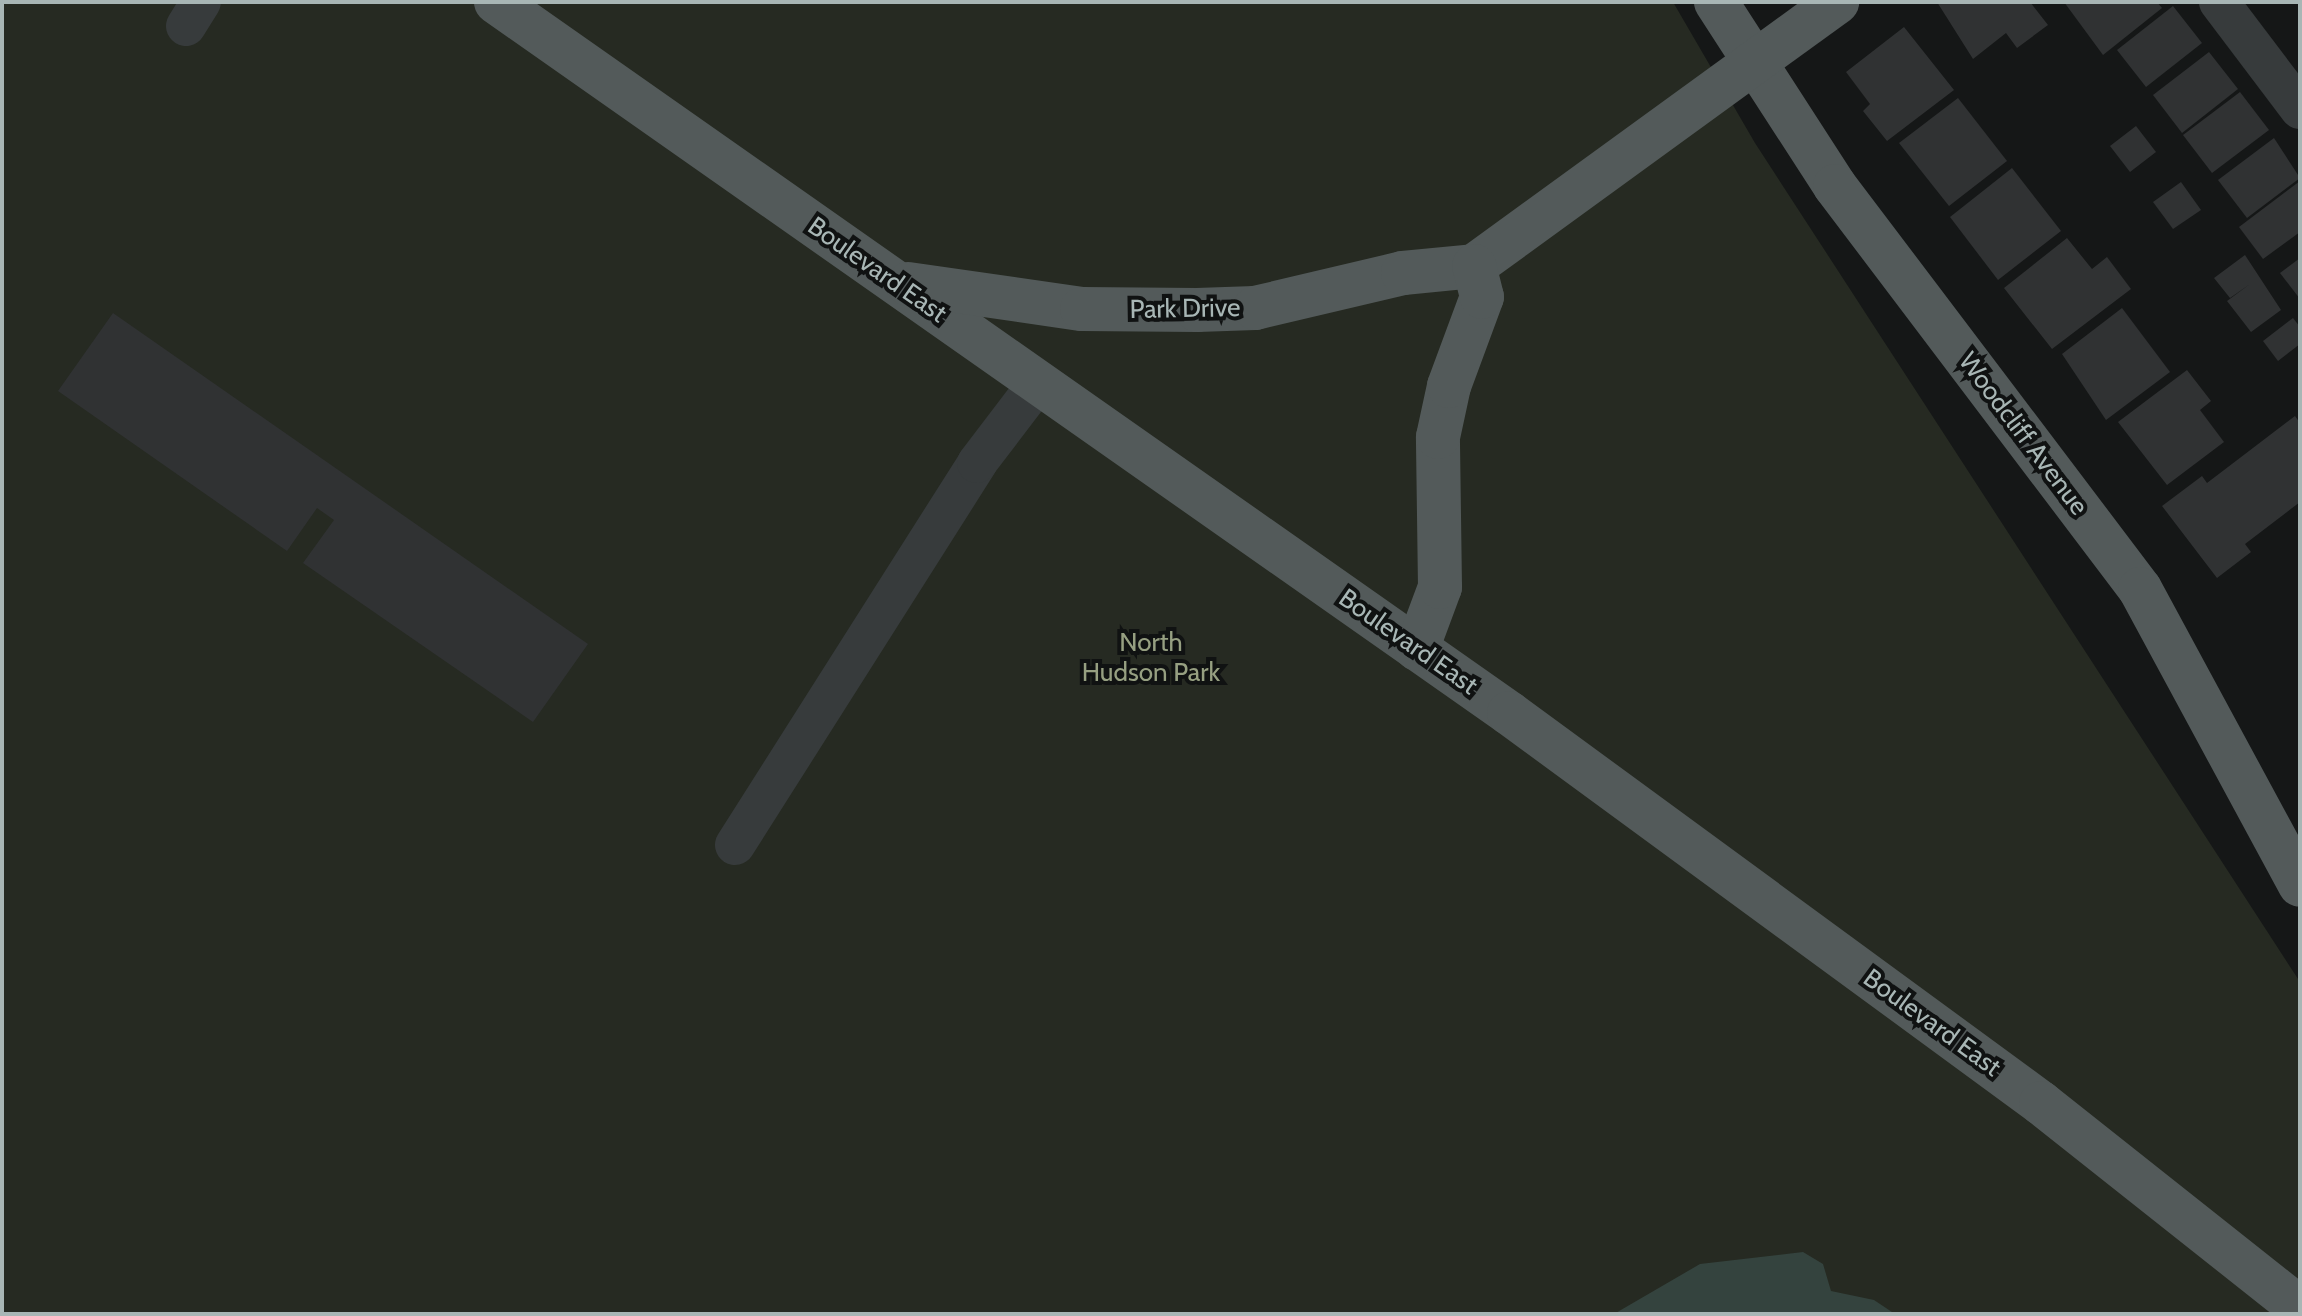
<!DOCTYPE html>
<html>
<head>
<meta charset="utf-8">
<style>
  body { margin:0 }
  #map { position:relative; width:2302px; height:1316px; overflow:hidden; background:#151717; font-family:Cabin,sans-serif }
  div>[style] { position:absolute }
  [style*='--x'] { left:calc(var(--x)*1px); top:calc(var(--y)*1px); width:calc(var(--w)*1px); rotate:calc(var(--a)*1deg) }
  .green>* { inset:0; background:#262a22 }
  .water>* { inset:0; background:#34433e }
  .building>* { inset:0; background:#303233 }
  .minor>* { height:40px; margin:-20px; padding:0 20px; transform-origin:20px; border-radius:20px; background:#373b3c }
  .major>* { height:44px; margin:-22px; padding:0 22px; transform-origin:22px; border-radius:22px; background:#535a5a }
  span { translate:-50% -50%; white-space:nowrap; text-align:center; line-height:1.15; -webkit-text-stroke:8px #101212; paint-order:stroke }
  .street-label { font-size:26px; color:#a8b6b5 }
  .park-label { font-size:26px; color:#969f81 }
  .frame { position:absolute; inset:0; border:4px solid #a8b6b5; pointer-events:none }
</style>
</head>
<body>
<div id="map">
  <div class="green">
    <div style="clip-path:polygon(2px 2px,1673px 2px,1755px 143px,2300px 982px,2300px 1279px,2271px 1314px,2px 1314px)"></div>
  </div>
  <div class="water">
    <div style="clip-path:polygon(1803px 1252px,1823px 1264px,1831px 1291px,1874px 1300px,1895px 1314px,1614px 1314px,1700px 1264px)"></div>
  </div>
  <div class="building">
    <div style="clip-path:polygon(1937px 2px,2030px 2px,2048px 25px,2017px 48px,2006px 33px,1973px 59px)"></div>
    <div style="clip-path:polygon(2064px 2px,2157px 2px,2162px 8px,2103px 55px)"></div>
    <div style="clip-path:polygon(2173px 6px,2202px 43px,2146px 87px,2117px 50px)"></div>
    <div style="clip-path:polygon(1904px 27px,1954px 90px,1887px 141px,1863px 111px,1870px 104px,1846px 72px)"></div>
    <div style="clip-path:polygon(2209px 52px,2238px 89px,2182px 133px,2153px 95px)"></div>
    <div style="clip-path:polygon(2240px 92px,2269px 130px,2212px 173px,2183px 135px)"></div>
    <div style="clip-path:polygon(1958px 98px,2007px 161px,1949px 206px,1899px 143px)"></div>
    <div style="clip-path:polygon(2136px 126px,2156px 152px,2130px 172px,2110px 146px)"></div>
    <div style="clip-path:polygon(2274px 138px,2300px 178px,2247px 218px,2218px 180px)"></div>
    <div style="clip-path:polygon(2012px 168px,2061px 231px,1998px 280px,1950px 217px)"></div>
    <div style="clip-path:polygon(2300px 181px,2300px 232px,2263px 259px,2239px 227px)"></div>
    <div style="clip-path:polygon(2181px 182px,2201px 210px,2173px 229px,2153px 202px)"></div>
    <div style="clip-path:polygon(2067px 238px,2092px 269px,2107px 257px,2131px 289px,2052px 349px,2004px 288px)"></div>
    <div style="clip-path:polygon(2245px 255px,2281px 310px,2251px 332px,2227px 301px,2250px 284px,2230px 298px,2214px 278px)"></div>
    <div style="clip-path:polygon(2300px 258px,2300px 299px,2280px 273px)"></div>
    <div style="clip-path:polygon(2122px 308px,2170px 372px,2106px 420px,2062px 354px)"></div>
    <div style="clip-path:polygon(113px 313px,588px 644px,533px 722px,303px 563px,334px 520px,317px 508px,287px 551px,58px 391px)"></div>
    <div style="clip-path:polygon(2293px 318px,2300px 327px,2300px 344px,2278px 361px,2263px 341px)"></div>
    <div style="clip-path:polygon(2187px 370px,2211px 401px,2200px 410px,2224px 442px,2167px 485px,2118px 422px)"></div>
    <div style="clip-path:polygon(2295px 416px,2300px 423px,2300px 502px,2245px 544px,2251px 552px,2217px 578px,2162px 506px,2202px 476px,2207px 483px)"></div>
  </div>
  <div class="minor">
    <div style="--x:2219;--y:2;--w:134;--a:52.9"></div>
    <div style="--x:186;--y:26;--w:28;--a:-58"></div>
    <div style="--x:735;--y:845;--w:452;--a:-57.6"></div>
    <div style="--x:977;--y:463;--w:101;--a:-52.7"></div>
  </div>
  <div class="major">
    <div style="--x:496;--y:2;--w:1238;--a:35.06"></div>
    <div style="--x:1509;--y:713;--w:660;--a:36.24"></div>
    <div style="--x:2041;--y:1103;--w:330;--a:38.4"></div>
    <div style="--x:1716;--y:2;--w:219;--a:57.1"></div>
    <div style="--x:1835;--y:186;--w:505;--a:52.88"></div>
    <div style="--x:2140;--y:589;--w:336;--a:61.6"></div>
    <div style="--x:908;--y:284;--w:176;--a:8.2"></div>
    <div style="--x:1082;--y:309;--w:115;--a:0.5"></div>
    <div style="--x:1197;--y:310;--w:58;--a:-2"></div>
    <div style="--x:1255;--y:308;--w:152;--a:-13.3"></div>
    <div style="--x:1403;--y:273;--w:71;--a:-5.6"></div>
    <div style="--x:1474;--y:266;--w:449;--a:-36"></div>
    <div style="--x:1417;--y:649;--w:66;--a:-69.6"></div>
    <div style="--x:1440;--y:587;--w:150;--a:-90.8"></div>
    <div style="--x:1438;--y:437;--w:52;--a:-77.8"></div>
    <div style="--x:1449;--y:386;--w:95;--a:-69.7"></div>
    <div style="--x:1482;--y:297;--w:32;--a:-104"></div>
  </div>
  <div class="street-label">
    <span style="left:877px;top:270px;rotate:35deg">Boulevard East</span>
    <span style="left:1185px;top:309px;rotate:-1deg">Park Drive</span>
    <span style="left:2023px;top:434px;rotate:53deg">Woodcliff Avenue</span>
    <span style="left:1408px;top:642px;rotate:35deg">Boulevard East</span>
    <span style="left:1932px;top:1023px;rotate:36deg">Boulevard East</span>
  </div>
  <div class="park-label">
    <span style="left:1151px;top:658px">North<br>Hudson Park</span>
  </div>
  <div class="frame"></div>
</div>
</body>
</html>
